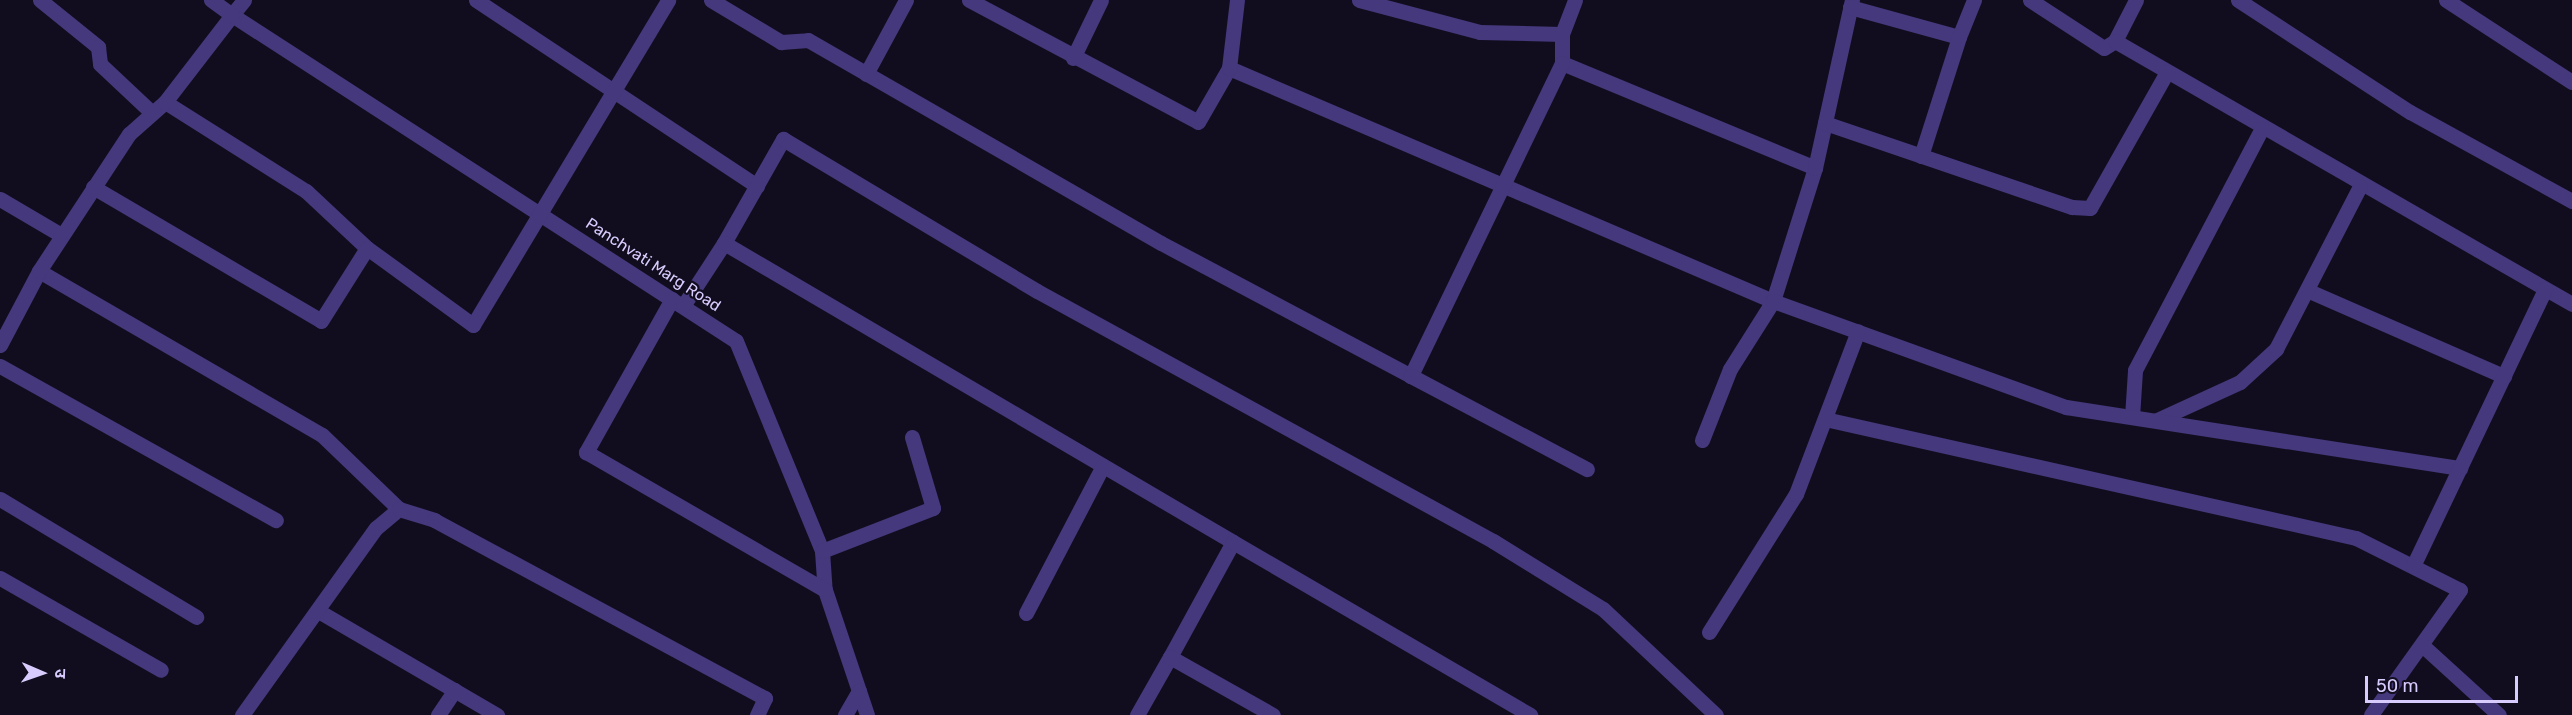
<!DOCTYPE html>
<html>
<head>
<meta charset="utf-8">
<style>
  body { margin:0 }
  #map { position:relative; width:2572px; height:715px; overflow:hidden; background:#120d1e; font-family:Rubik,"Noto Sans Devanagari",sans-serif }
  div>[style] { position:absolute }
  [style*='--x'] { left:calc(var(--x)*1px); top:calc(var(--y)*1px); width:calc(var(--w)*1px); rotate:calc(var(--a)*1deg) }
  .street>* { height:15px; margin:-7.5px; padding:0 7.5px; transform-origin:7.5px; border-radius:7.5px; background:#45387c }
  span { translate:-50% -50%; white-space:nowrap; text-align:center; line-height:1.15; -webkit-text-stroke:4.5px #120d1e; paint-order:stroke }
  .street-label { font-size:16px; color:#d8cbfe }
  .north { position:absolute; left:12px; top:643px; width:60px; height:60px; -webkit-text-stroke:4px #120d1e; paint-order:stroke; rotate:92deg; font-size:16px; font-weight:700; line-height:24px; text-align:center; color:#d8cbfe }
  .north::after { content:''; display:block; margin:auto; width:21px; height:27px; background:#d8cbfe; clip-path:polygon(50% 0,100% 100%,50% 72%,0 100%) }
  .scale { position:absolute; left:2365px; top:676px; width:153px; height:27px; box-sizing:border-box; border:3px solid #d8cbfe; border-top:0; padding-left:8px; font-size:18px; line-height:21px; white-space:nowrap; color:#d8cbfe; -webkit-text-stroke:4px #120d1e; paint-order:stroke }
</style>
</head>
<body>
<div id="map">
  <div class="street">
    <div style="--x:40;--y:0;--w:75;--a:39"></div>
    <div style="--x:98;--y:47;--w:17;--a:83"></div>
    <div style="--x:100;--y:64;--w:69;--a:43.2"></div>
    <div style="--x:244;--y:0;--w:19;--a:129"></div>
    <div style="--x:232;--y:15;--w:600;--a:32.9"></div>
    <div style="--x:736;--y:341;--w:227;--a:67.7"></div>
    <div style="--x:822;--y:551;--w:39;--a:86"></div>
    <div style="--x:825;--y:590;--w:132;--a:71.4"></div>
    <div style="--x:476;--y:0;--w:337;--a:33.5"></div>
    <div style="--x:711;--y:0;--w:82;--a:31"></div>
    <div style="--x:781;--y:42;--w:27;--a:-4"></div>
    <div style="--x:808;--y:40;--w:407;--a:29.9"></div>
    <div style="--x:1161;--y:243;--w:283;--a:28"></div>
    <div style="--x:969;--y:0;--w:259;--a:28"></div>
    <div style="--x:1198;--y:122;--w:62;--a:-60.1"></div>
    <div style="--x:1229;--y:68;--w:592;--a:23.19"></div>
    <div style="--x:1773;--y:301;--w:139;--a:-72.5"></div>
    <div style="--x:1359;--y:0;--w:125;--a:14.8"></div>
    <div style="--x:1480;--y:32;--w:82;--a:1.4"></div>
    <div style="--x:1562;--y:34;--w:29;--a:90"></div>
    <div style="--x:1562;--y:63;--w:274;--a:22.5"></div>
    <div style="--x:1815;--y:168;--w:172;--a:-77.6"></div>
    <div style="--x:2030;--y:0;--w:88;--a:33"></div>
    <div style="--x:2104;--y:48;--w:13;--a:-32"></div>
    <div style="--x:2115;--y:41;--w:46;--a:-62.9"></div>
    <div style="--x:2238;--y:0;--w:205;--a:33.1"></div>
    <div style="--x:2410;--y:112;--w:185;--a:28.8"></div>
    <div style="--x:2446;--y:0;--w:150;--a:33.1"></div>
    <div style="--x:1850;--y:7;--w:113;--a:15.4"></div>
    <div style="--x:1959;--y:37;--w:40;--a:-68"></div>
    <div style="--x:1562;--y:34;--w:36;--a:-69"></div>
    <div style="--x:2115;--y:41;--w:527;--a:29.92"></div>
    <div style="--x:1073;--y:58;--w:64;--a:-64.2"></div>
    <div style="--x:1562;--y:63;--w:348;--a:115.8"></div>
    <div style="--x:1411;--y:376;--w:199;--a:27.9"></div>
    <div style="--x:1229;--y:68;--w:68;--a:-83.3"></div>
    <div style="--x:866;--y:74;--w:84;--a:-61.6"></div>
    <div style="--x:165;--y:102;--w:167;--a:32.3"></div>
    <div style="--x:306;--y:191;--w:83;--a:43.1"></div>
    <div style="--x:367;--y:248;--w:131;--a:36"></div>
    <div style="--x:473;--y:325;--w:379;--a:-59"></div>
    <div style="--x:1825;--y:123;--w:261;--a:18.8"></div>
    <div style="--x:2072;--y:207;--w:18;--a:3"></div>
    <div style="--x:2090;--y:208;--w:156;--a:-60.5"></div>
    <div style="--x:1921;--y:156;--w:125;--a:-72.3"></div>
    <div style="--x:93;--y:187;--w:264;--a:30.4"></div>
    <div style="--x:321;--y:321;--w:86;--a:-57.8"></div>
    <div style="--x:0;--y:199;--w:71;--a:30.5"></div>
    <div style="--x:724;--y:243;--w:120;--a:-60.4"></div>
    <div style="--x:783;--y:139;--w:296;--a:30.9"></div>
    <div style="--x:1037;--y:291;--w:520;--a:28.73"></div>
    <div style="--x:1493;--y:541;--w:129;--a:31.7"></div>
    <div style="--x:1603;--y:609;--w:155;--a:43.2"></div>
    <div style="--x:39;--y:271;--w:327;--a:30.1"></div>
    <div style="--x:322;--y:435;--w:107;--a:43.9"></div>
    <div style="--x:2309;--y:291;--w:213;--a:23.6"></div>
    <div style="--x:672;--y:299;--w:176;--a:119.3"></div>
    <div style="--x:586;--y:452;--w:276;--a:30"></div>
    <div style="--x:683;--y:306;--w:75;--a:-56.9"></div>
    <div style="--x:724;--y:243;--w:590;--a:30.43"></div>
    <div style="--x:0;--y:345;--w:84;--a:-62.2"></div>
    <div style="--x:39;--y:271;--w:164;--a:-56.7"></div>
    <div style="--x:129;--y:134;--w:48;--a:-41.6"></div>
    <div style="--x:165;--y:102;--w:110;--a:-52.4"></div>
    <div style="--x:232;--y:15;--w:26;--a:-144"></div>
    <div style="--x:0;--y:366;--w:316;--a:29.2"></div>
    <div style="--x:2132;--y:417;--w:47;--a:-86.3"></div>
    <div style="--x:2135;--y:370;--w:273;--a:-62.3"></div>
    <div style="--x:1825;--y:419;--w:544;--a:12.63"></div>
    <div style="--x:2356;--y:538;--w:116;--a:26.6"></div>
    <div style="--x:2460;--y:590;--w:153;--a:125.5"></div>
    <div style="--x:2157;--y:420;--w:91;--a:-24.6"></div>
    <div style="--x:2240;--y:382;--w:49;--a:-42.5"></div>
    <div style="--x:2276;--y:349;--w:183;--a:-62.7"></div>
    <div style="--x:1702;--y:440;--w:76;--a:-68.5"></div>
    <div style="--x:1730;--y:369;--w:80;--a:-57.7"></div>
    <div style="--x:1773;--y:301;--w:312;--a:19.9"></div>
    <div style="--x:2066;--y:407;--w:399;--a:8.8"></div>
    <div style="--x:0;--y:499;--w:229;--a:31"></div>
    <div style="--x:822;--y:551;--w:119;--a:-21.2"></div>
    <div style="--x:933;--y:508;--w:74;--a:-106.5"></div>
    <div style="--x:2413;--y:566;--w:307;--a:-64.5"></div>
    <div style="--x:0;--y:578;--w:185;--a:29.7"></div>
    <div style="--x:320;--y:612;--w:205;--a:30.2"></div>
    <div style="--x:1026;--y:613;--w:166;--a:-62.4"></div>
    <div style="--x:1709;--y:632;--w:163;--a:-57.8"></div>
    <div style="--x:1796;--y:494;--w:174;--a:-69.2"></div>
    <div style="--x:2422;--y:645;--w:104;--a:42.3"></div>
    <div style="--x:1170;--y:657;--w:131;--a:-61.3"></div>
    <div style="--x:1233;--y:542;--w:344;--a:30.2"></div>
    <div style="--x:242;--y:715;--w:230;--a:-54.4"></div>
    <div style="--x:376;--y:528;--w:30;--a:-40"></div>
    <div style="--x:399;--y:509;--w:37;--a:17"></div>
    <div style="--x:434;--y:520;--w:376;--a:28.3"></div>
    <div style="--x:765;--y:698;--w:19;--a:115"></div>
    <div style="--x:438;--y:715;--w:30;--a:-56"></div>
    <div style="--x:845;--y:715;--w:28;--a:-60"></div>
    <div style="--x:1137;--y:715;--w:67;--a:-60.4"></div>
    <div style="--x:1170;--y:657;--w:118;--a:29.4"></div>
  </div>
  <div class="street-label">
    <span style="left:653px;top:265px;rotate:33deg">Panchvati Marg Road</span>
  </div>
  <div class="north">उ</div>
  <div class="scale">50 m</div>
</div>
</body>
</html>
